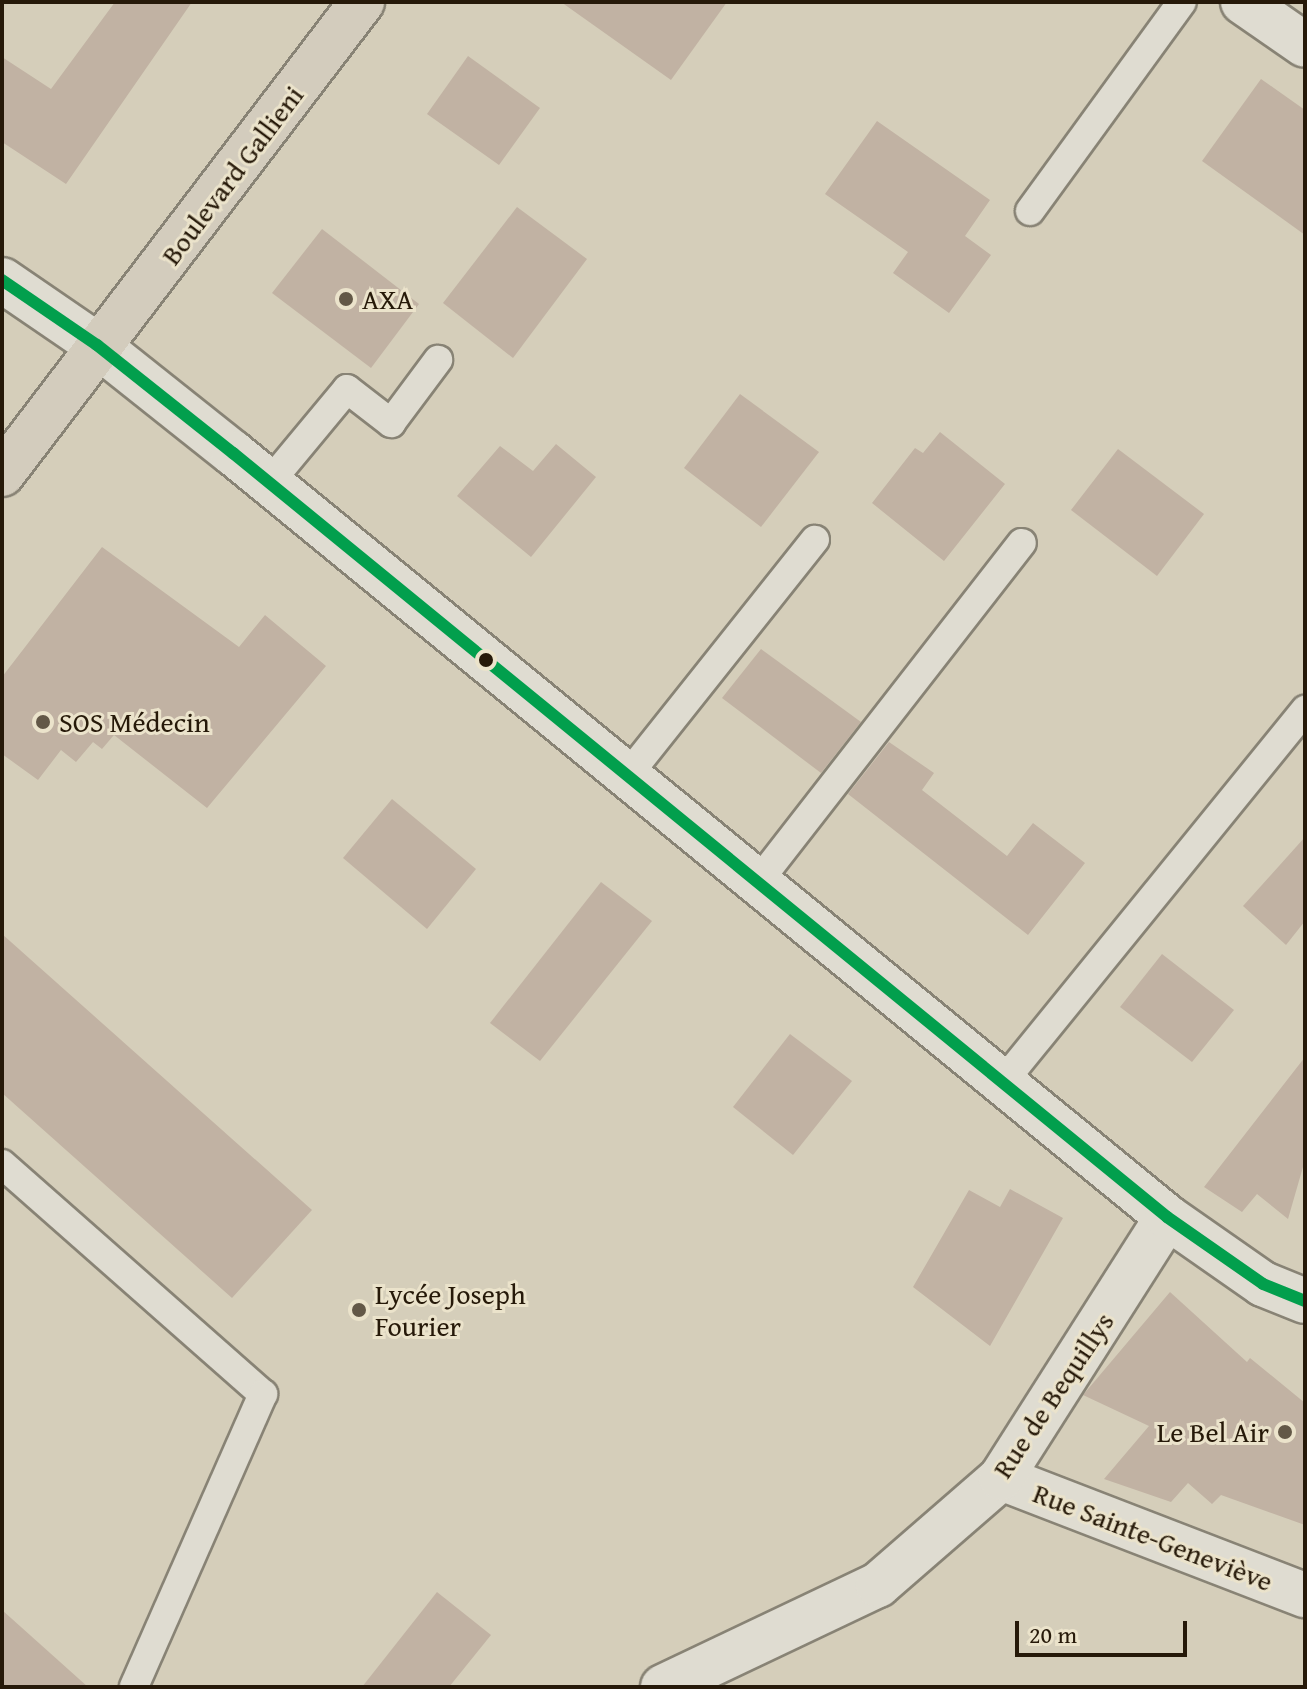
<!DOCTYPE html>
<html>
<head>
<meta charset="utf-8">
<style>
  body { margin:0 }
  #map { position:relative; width:1307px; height:1689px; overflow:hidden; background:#d5ceba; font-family:"Gentium Book Plus",serif }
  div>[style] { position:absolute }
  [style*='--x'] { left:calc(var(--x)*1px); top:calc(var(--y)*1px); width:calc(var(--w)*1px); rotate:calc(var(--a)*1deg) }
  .building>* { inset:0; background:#c1b2a3 }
  .roads { filter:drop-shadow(2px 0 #888375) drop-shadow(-2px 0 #888375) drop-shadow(0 2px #888375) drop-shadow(0 -2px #888375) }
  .service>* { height:28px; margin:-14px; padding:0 14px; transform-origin:14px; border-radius:14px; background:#dfdcd1 }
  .minor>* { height:44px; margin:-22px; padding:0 22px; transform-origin:22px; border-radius:22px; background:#dfdcd1 }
  .secondary>* { height:44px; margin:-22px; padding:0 22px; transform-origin:22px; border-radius:22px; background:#dfdcd1 }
  .primary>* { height:44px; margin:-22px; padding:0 22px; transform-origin:22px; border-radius:22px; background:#d3ccbd }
  .bus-1>* { height:12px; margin:-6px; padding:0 6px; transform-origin:6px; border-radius:6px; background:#029f4d }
  .dots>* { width:22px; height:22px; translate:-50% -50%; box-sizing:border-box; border:4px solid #ebe3cb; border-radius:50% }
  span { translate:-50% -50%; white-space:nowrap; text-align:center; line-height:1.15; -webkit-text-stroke:6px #ebe3cb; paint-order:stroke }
  .street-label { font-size:28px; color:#261909 }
  .poi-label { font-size:28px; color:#261909 }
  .left { translate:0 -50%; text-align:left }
  .right { translate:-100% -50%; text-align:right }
  .frame { position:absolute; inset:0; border:4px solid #261909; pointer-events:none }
  .scale { position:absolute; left:1015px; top:1621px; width:172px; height:36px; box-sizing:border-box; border:4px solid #261909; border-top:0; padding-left:10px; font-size:24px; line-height:28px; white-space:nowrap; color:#261909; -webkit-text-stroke:6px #ebe3cb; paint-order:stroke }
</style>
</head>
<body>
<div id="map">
  <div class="building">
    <div style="clip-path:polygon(115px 2px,192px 2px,66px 184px,2px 142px,2px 57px,51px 89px)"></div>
    <div style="clip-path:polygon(561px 2px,727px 2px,671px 80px)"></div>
    <div style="clip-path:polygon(468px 56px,540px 108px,499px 165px,427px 114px)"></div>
    <div style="clip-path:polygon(1261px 79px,1305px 110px,1305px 235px,1202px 161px)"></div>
    <div style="clip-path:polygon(877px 121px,990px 200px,965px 236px,991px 255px,949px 313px,893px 273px,908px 252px,825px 194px)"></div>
    <div style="clip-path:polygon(517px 207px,587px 259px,513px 358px,443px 303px)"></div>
    <div style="clip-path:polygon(322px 229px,419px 304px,371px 368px,272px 293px)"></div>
    <div style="clip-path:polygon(740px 394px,819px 452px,761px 527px,684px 468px)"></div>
    <div style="clip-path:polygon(940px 432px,1005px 484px,944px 561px,872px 503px,915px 448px,923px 453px)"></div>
    <div style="clip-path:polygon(556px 444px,596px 477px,531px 557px,457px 496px,500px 446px,533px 471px)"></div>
    <div style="clip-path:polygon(1118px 449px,1204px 514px,1157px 576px,1071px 510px)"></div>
    <div style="clip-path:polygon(102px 547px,239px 647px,265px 615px,326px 666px,207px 808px,114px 735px,102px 749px,93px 742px,76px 762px,61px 750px,38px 780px,2px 754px,2px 677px)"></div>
    <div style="clip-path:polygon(761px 649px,861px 722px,821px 773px,722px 698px)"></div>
    <div style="clip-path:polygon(889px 742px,934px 773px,922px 790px,1007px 856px,1033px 823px,1085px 863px,1028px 935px,848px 794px)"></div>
    <div style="clip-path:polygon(392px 799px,476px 869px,427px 929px,343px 858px)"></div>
    <div style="clip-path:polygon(1305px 837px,1305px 921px,1286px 945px,1243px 906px)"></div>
    <div style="clip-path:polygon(601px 882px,652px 921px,540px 1061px,490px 1023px)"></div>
    <div style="clip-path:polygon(2px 934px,312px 1210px,232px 1298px,2px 1093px)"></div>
    <div style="clip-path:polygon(1162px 954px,1234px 1010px,1192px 1062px,1120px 1007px)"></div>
    <div style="clip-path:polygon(790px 1034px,852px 1081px,793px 1155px,733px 1107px)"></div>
    <div style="clip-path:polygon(1305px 1057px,1305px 1160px,1288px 1219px,1257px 1194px,1242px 1212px,1204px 1187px)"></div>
    <div style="clip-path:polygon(1010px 1189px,1063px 1218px,990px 1346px,913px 1287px,969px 1190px,1000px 1207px)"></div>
    <div style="clip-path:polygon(1170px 1292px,1247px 1362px,1250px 1358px,1305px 1403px,1305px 1525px,1221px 1495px,1212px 1504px,1188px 1483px,1171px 1502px,1104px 1479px,1149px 1426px,1083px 1395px)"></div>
    <div style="clip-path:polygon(437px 1592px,491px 1635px,449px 1687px,362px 1687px)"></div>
    <div style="clip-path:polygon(2px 1610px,88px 1687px,2px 1687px)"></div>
  </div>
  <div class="roads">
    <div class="service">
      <div style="--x:1030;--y:211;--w:258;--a:-54"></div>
      <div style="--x:269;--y:483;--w:122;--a:-50.3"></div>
      <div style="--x:347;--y:389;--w:56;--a:37.7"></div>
      <div style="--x:391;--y:423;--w:79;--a:-53.3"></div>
      <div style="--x:627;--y:776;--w:302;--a:-51.5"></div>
      <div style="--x:757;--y:883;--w:431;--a:-52.1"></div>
      <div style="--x:1002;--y:1083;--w:481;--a:-50.9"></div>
      <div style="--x:2;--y:1164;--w:348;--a:41.4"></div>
      <div style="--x:263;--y:1394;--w:320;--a:113.8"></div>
    </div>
    <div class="minor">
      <div style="--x:1243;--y:2;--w:75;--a:34.7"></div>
      <div style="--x:1001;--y:1478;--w:326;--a:21.1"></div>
      <div style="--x:663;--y:1687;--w:238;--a:-25.4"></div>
      <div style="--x:878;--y:1585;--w:163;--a:-41"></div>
      <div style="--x:1001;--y:1478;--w:309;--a:-57.5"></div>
    </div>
    <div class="secondary">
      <div style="--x:2;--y:280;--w:115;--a:34.4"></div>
      <div style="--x:97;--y:345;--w:174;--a:38.5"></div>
      <div style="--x:233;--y:453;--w:1207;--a:39.28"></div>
      <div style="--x:1167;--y:1217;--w:117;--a:34.9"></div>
      <div style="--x:1263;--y:1284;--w:45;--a:22"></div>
    </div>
    <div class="primary">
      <div style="--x:2;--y:474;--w:594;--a:-52.67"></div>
    </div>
  </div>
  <div class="bus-1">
    <div style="--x:2;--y:280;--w:115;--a:34.4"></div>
    <div style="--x:97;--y:345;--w:174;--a:38.5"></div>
    <div style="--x:233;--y:453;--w:1207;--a:39.28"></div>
    <div style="--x:1167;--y:1217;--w:117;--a:34.9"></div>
    <div style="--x:1263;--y:1284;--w:45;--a:22"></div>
  </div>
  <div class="dots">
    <div style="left:346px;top:299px;background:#635847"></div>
    <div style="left:486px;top:660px;background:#261909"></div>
    <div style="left:43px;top:722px;background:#635847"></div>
    <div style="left:359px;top:1310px;background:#635847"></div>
    <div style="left:1285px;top:1432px;background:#635847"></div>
  </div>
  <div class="street-label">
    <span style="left:232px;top:175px;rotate:-53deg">Boulevard Gallieni</span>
    <span style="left:1053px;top:1395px;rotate:-56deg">Rue de Bequillys</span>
    <span style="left:1153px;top:1537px;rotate:21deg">Rue Sainte-Geneviève</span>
  </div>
  <div class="poi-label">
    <span class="left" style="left:362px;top:299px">AXA</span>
    <span class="left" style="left:59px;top:722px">SOS Médecin</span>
    <span class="left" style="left:375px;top:1310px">Lycée Joseph<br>Fourier</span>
    <span class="right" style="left:1269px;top:1432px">Le Bel Air</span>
  </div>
  <div class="frame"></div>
  <div class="scale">20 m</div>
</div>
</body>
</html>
